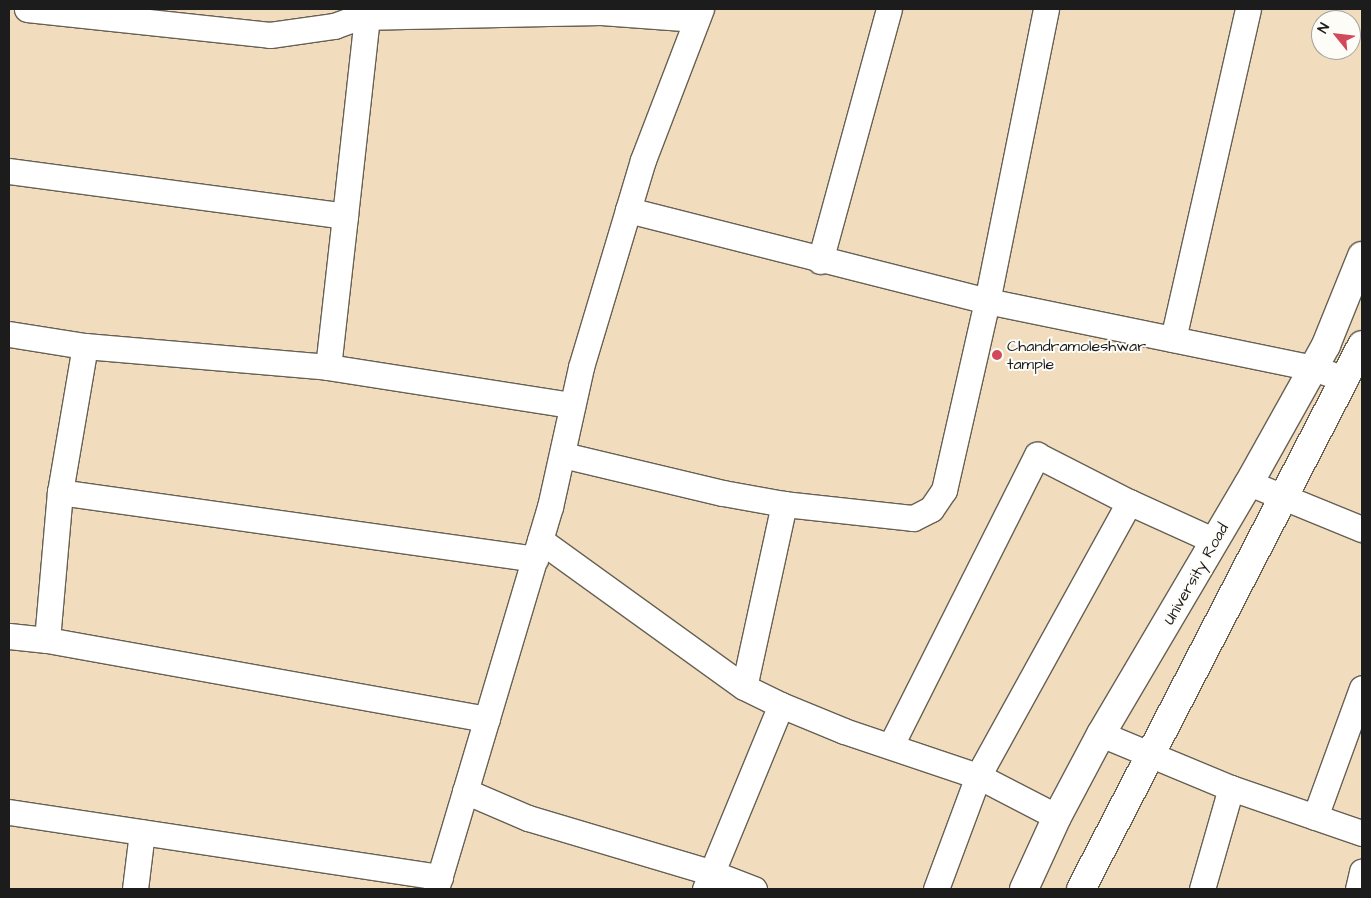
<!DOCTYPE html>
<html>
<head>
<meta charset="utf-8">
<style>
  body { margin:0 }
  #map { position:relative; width:1371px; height:898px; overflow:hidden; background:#f1ddbd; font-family:"Architects Daughter",sans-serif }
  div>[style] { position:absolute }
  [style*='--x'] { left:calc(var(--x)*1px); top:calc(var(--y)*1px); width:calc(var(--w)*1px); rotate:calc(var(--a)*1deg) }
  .roads { filter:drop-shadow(1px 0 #676054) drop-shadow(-1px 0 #676054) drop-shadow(0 1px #676054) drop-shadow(0 -1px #676054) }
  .minor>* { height:25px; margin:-12.5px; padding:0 12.5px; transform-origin:12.5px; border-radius:12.5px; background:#fff }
  .tertiary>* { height:28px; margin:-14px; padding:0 14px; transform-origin:14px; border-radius:14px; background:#fff }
  .dots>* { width:14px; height:14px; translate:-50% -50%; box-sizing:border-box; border:2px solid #fdfcf7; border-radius:50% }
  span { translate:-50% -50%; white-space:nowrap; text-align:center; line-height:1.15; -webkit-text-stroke:4px #fdfcf7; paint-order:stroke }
  .poi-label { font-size:16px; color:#1c1c1c }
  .left { translate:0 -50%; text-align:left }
  .street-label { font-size:16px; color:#1c1c1c }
  .frame { position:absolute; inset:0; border:10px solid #1c1c1c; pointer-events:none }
  .north { position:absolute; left:1311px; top:10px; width:50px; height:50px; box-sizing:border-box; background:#fdfcf7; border:1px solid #a3a29f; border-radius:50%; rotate:299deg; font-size:14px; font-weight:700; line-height:20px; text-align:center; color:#1c1c1c }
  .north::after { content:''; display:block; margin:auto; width:18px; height:22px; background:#d1495b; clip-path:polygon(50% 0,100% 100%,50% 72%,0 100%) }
</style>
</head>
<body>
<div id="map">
  <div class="roads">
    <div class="minor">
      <div style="--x:27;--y:9;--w:244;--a:6.1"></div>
      <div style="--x:270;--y:35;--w:65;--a:-8"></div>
      <div style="--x:334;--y:26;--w:27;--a:-20"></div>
      <div style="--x:359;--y:17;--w:242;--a:-1.2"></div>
      <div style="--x:601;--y:12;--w:96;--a:4.2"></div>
      <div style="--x:1046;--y:9;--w:298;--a:101.4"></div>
      <div style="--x:987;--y:301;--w:333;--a:11.6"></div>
      <div style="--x:1313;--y:368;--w:34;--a:19"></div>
      <div style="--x:9;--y:171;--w:339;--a:7.6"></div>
      <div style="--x:345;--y:216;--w:152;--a:96.4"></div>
      <div style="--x:628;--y:210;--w:370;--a:14.2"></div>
      <div style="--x:987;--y:301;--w:194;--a:102.8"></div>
      <div style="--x:944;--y:490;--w:23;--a:124"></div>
      <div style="--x:931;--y:509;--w:20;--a:153"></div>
      <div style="--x:913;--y:518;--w:130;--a:-173.8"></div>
      <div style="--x:345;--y:216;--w:200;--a:-83.7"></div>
      <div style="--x:820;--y:261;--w:261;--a:-74.7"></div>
      <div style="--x:9;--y:334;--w:77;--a:9"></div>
      <div style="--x:85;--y:346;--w:244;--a:4.9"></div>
      <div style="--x:328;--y:367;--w:247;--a:8.9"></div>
      <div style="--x:1173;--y:339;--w:338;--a:-77.2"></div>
      <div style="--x:563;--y:455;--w:164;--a:13.4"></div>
      <div style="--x:723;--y:493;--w:62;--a:10.2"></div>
      <div style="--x:784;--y:504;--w:187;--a:102.3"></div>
      <div style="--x:1249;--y:483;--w:122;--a:22.2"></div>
      <div style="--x:60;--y:492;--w:480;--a:8"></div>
      <div style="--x:540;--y:540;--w:251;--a:35.8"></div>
      <div style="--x:744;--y:687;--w:41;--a:25.9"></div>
      <div style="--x:9;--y:636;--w:38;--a:6"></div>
      <div style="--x:47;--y:640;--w:447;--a:10.2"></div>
      <div style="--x:47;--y:640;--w:149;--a:-85"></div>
      <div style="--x:60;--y:492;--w:148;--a:-80.3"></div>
      <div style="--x:1101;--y:734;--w:141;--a:22.6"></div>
      <div style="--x:1231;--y:788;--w:139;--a:19"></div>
      <div style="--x:891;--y:745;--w:325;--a:-63.3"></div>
      <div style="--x:1037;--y:455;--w:103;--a:27.1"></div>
      <div style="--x:465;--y:791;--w:69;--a:23.2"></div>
      <div style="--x:528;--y:818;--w:192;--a:16.6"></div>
      <div style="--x:712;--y:873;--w:45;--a:20.9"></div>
      <div style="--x:9;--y:812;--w:436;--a:8.6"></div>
      <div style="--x:1315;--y:817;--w:137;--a:-70"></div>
      <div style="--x:135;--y:889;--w:57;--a:-83"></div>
      <div style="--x:436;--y:889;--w:399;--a:-73.4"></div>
      <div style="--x:550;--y:507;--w:143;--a:-77.5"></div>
      <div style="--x:581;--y:367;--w:164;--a:-73.3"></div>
      <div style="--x:628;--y:210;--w:52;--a:-73.3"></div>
      <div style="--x:643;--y:160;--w:162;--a:-69"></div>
      <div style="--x:705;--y:889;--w:199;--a:-67.6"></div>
      <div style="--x:781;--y:705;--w:68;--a:22.4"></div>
      <div style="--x:844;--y:731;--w:141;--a:18.6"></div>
      <div style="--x:978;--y:776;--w:89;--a:27.4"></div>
      <div style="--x:936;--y:889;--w:121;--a:-69.6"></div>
      <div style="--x:978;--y:776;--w:313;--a:-61.1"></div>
      <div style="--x:1129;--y:502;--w:94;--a:24.4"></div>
      <div style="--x:1202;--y:889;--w:105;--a:-74"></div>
      <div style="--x:1358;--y:889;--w:18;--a:-77"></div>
    </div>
    <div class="tertiary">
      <div style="--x:1024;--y:889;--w:79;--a:-65.4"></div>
      <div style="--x:1057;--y:817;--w:94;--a:-62.1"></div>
      <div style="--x:1101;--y:734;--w:291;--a:-59.5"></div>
      <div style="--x:1249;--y:483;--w:158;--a:-60.8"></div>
      <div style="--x:1326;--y:345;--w:96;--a:-68"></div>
      <div style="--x:1081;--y:889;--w:612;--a:-62.68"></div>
    </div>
  </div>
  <div class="dots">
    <div style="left:997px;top:355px;background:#d1495b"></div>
  </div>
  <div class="poi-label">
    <span class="left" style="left:1007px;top:355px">Chandramoleshwar<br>tample</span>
  </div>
  <div class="street-label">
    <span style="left:1196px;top:574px;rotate:-60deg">University Road</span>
  </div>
  <div class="frame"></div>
  <div class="north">N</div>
</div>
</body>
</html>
